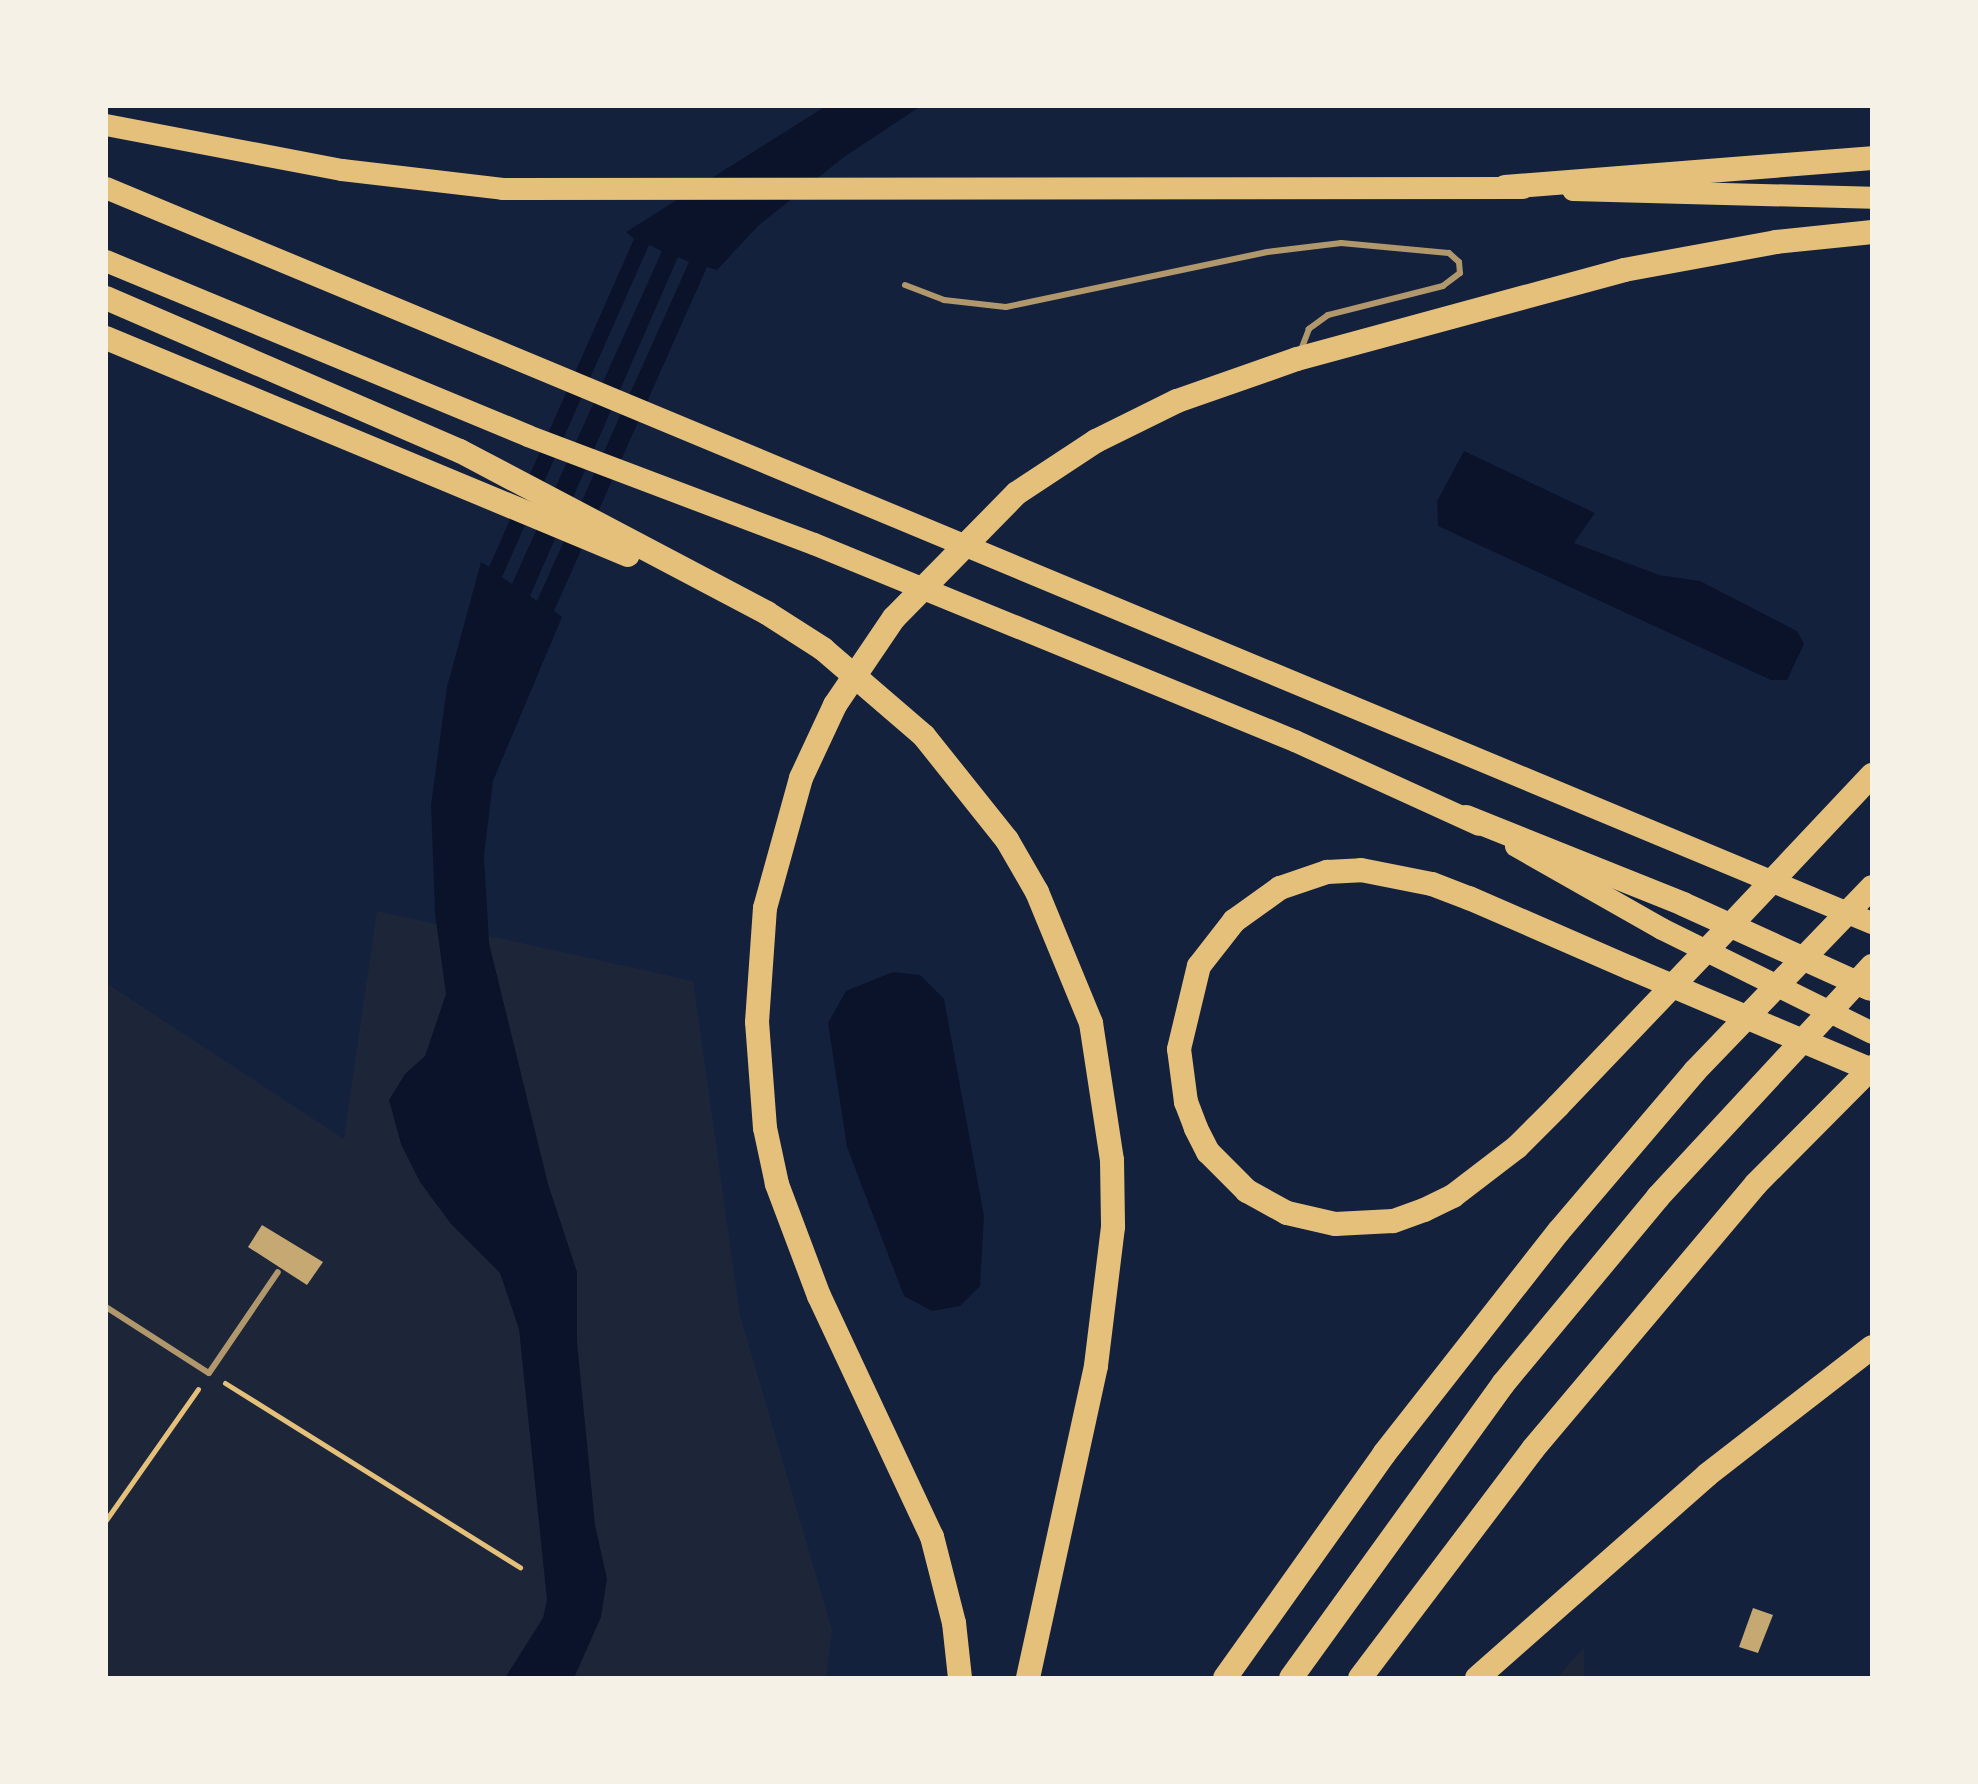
<!DOCTYPE html>
<html>
<head>
<meta charset="utf-8">
<style>
  body { margin:0 }
  #map { position:relative; width:1978px; height:1784px; overflow:hidden; background:#14213d; font-family:"Noto Sans",sans-serif }
  div>[style] { position:absolute }
  [style*='--x'] { left:calc(var(--x)*1px); top:calc(var(--y)*1px); width:calc(var(--w)*1px); rotate:calc(var(--a)*1deg) }
  .green>* { inset:0; background:#1d2539 }
  .water>* { inset:0; background:#0b132b }
  .building>* { inset:0; background:#c6a872 }
  .path>* { height:5px; margin:-2.5px; padding:0 2.5px; transform-origin:2.5px; border-radius:2.5px; background:#e5c07b }
  .service>* { height:6px; margin:-3px; padding:0 3px; transform-origin:3px; border-radius:3px; background:#b1986c }
  .trunk>* { height:22px; margin:-11px; padding:0 11px; transform-origin:11px; border-radius:11px; background:#e5c07b }
  .motorway>* { height:24px; margin:-12px; padding:0 12px; transform-origin:12px; border-radius:12px; background:#e5c07b }
  span { translate:-50% -50%; white-space:nowrap; text-align:center; line-height:1.15; -webkit-text-stroke:6px #f6f1e7; paint-order:stroke }
  .frame { position:absolute; inset:0; border:108px solid #f6f1e7; pointer-events:none }
</style>
</head>
<body>
<div id="map">
  <div class="green">
    <div style="clip-path:polygon(377px 911px,693px 981px,740px 1315px,832px 1630px,826px 1678px,106px 1678px,106px 983px,344px 1139px)"></div>
    <div style="clip-path:polygon(1584px 1647px,1584px 1678px,1557px 1678px)"></div>
  </div>
  <div class="water">
    <div style="clip-path:polygon(evenodd,826px 106px,921px 106px,844px 157px,758px 226px,717px 270px,707px 267px,554px 611px,562px 617px,493px 781px,484px 856px,489px 943px,548px 1184px,577px 1272px,577px 1342px,595px 1525px,607px 1579px,601px 1617px,574px 1678px,505px 1678px,543px 1618px,547px 1600px,519px 1329px,500px 1273px,451px 1224px,420px 1182px,401px 1144px,389px 1100px,405px 1074px,425px 1056px,446px 994px,435px 913px,431px 805px,447px 687px,481px 562px,489px 567px,634px 239px,626px 232px,826px 106px,649px 245px,662px 251px,512px 584px,502px 577px,649px 245px,826px 106px,678px 257px,689px 262px,537px 601px,530px 596px,678px 257px)"></div>
    <div style="clip-path:polygon(1464px 451px,1595px 513px,1574px 543px,1659px 575px,1700px 581px,1797px 631px,1804px 644px,1787px 680px,1771px 680px,1438px 526px,1437px 501px)"></div>
    <div style="clip-path:polygon(893px 972px,920px 975px,944px 999px,984px 1216px,980px 1286px,960px 1306px,932px 1311px,904px 1296px,847px 1147px,828px 1023px,846px 991px)"></div>
  </div>
  <div class="building">
    <div style="clip-path:polygon(262px 1225px,323px 1262px,307px 1285px,248px 1247px)"></div>
    <div style="clip-path:polygon(1753px 1608px,1773px 1615px,1758px 1653px,1739px 1647px)"></div>
  </div>
  <div class="path">
    <div style="--x:225;--y:1383;--w:348;--a:32"></div>
    <div style="--x:106;--y:1520;--w:160;--a:-54.9"></div>
  </div>
  <div class="service">
    <div style="--x:905;--y:285;--w:42;--a:21"></div>
    <div style="--x:944;--y:300;--w:62;--a:6.4"></div>
    <div style="--x:1006;--y:307;--w:267;--a:-11.9"></div>
    <div style="--x:1267;--y:252;--w:75;--a:-6.9"></div>
    <div style="--x:1341;--y:243;--w:108;--a:5.3"></div>
    <div style="--x:1449;--y:253;--w:13;--a:42"></div>
    <div style="--x:1459;--y:262;--w:11;--a:85"></div>
    <div style="--x:1460;--y:273;--w:21;--a:143"></div>
    <div style="--x:1443;--y:286;--w:119;--a:165.8"></div>
    <div style="--x:1328;--y:315;--w:24;--a:144"></div>
    <div style="--x:1309;--y:329;--w:25;--a:111"></div>
    <div style="--x:106;--y:1307;--w:122;--a:32.7"></div>
    <div style="--x:209;--y:1373;--w:122;--a:-55.7"></div>
  </div>
  <div class="trunk">
    <div style="--x:106;--y:125;--w:240;--a:10.8"></div>
    <div style="--x:342;--y:170;--w:162;--a:6.7"></div>
    <div style="--x:503;--y:189;--w:1020;--a:-0.06"></div>
    <div style="--x:106;--y:188;--w:1913;--a:22.6"></div>
    <div style="--x:1573;--y:190;--w:299;--a:1.5"></div>
    <div style="--x:106;--y:261;--w:457;--a:22.5"></div>
    <div style="--x:528;--y:436;--w:306;--a:20.7"></div>
    <div style="--x:814;--y:544;--w:520;--a:22.27"></div>
    <div style="--x:1295;--y:741;--w:202;--a:24.5"></div>
    <div style="--x:1516;--y:846;--w:168;--a:29.6"></div>
    <div style="--x:1662;--y:929;--w:234;--a:26.3"></div>
  </div>
  <div class="motorway">
    <div style="--x:1505;--y:187;--w:368;--a:-4.5"></div>
    <div style="--x:106;--y:298;--w:386;--a:23.4"></div>
    <div style="--x:460;--y:451;--w:347;--a:27.8"></div>
    <div style="--x:767;--y:613;--w:67;--a:32.7"></div>
    <div style="--x:823;--y:649;--w:133;--a:40.7"></div>
    <div style="--x:924;--y:736;--w:133;--a:51.4"></div>
    <div style="--x:1007;--y:840;--w:60;--a:60"></div>
    <div style="--x:1037;--y:892;--w:142;--a:67.6"></div>
    <div style="--x:1091;--y:1023;--w:139;--a:81.3"></div>
    <div style="--x:1112;--y:1160;--w:67;--a:89.1"></div>
    <div style="--x:1113;--y:1227;--w:140;--a:97"></div>
    <div style="--x:1096;--y:1366;--w:319;--a:102.3"></div>
    <div style="--x:106;--y:338;--w:565;--a:22.57"></div>
    <div style="--x:1872;--y:775;--w:213;--a:133.3"></div>
    <div style="--x:1726;--y:930;--w:243;--a:133.7"></div>
    <div style="--x:1558;--y:1106;--w:58;--a:135"></div>
    <div style="--x:1517;--y:1147;--w:81;--a:142.6"></div>
    <div style="--x:1453;--y:1196;--w:32;--a:154"></div>
    <div style="--x:1424;--y:1210;--w:33;--a:160"></div>
    <div style="--x:1393;--y:1221;--w:58;--a:177"></div>
    <div style="--x:1335;--y:1224;--w:49;--a:-167.1"></div>
    <div style="--x:1287;--y:1213;--w:46;--a:-151.2"></div>
    <div style="--x:1247;--y:1191;--w:55;--a:-135"></div>
    <div style="--x:1208;--y:1152;--w:27;--a:-117"></div>
    <div style="--x:1196;--y:1128;--w:28;--a:-111"></div>
    <div style="--x:1186;--y:1102;--w:53;--a:-97.5"></div>
    <div style="--x:1179;--y:1049;--w:85;--a:-76.5"></div>
    <div style="--x:1199;--y:966;--w:57;--a:-52.1"></div>
    <div style="--x:1234;--y:921;--w:57;--a:-35.7"></div>
    <div style="--x:1280;--y:888;--w:50;--a:-18.8"></div>
    <div style="--x:1327;--y:872;--w:34;--a:-3"></div>
    <div style="--x:1361;--y:870;--w:72;--a:11.2"></div>
    <div style="--x:1432;--y:884;--w:40;--a:21"></div>
    <div style="--x:1469;--y:898;--w:176;--a:23.5"></div>
    <div style="--x:1630;--y:968;--w:263;--a:22.9"></div>
    <div style="--x:1466;--y:817;--w:234;--a:21.8"></div>
    <div style="--x:1683;--y:904;--w:205;--a:24.4"></div>
    <div style="--x:960;--y:1678;--w:55;--a:-96.2"></div>
    <div style="--x:954;--y:1623;--w:89;--a:-104.3"></div>
    <div style="--x:932;--y:1537;--w:266;--a:-115.1"></div>
    <div style="--x:819;--y:1296;--w:120;--a:-110.6"></div>
    <div style="--x:777;--y:1184;--w:57;--a:-102.1"></div>
    <div style="--x:765;--y:1128;--w:106;--a:-94.3"></div>
    <div style="--x:757;--y:1022;--w:114;--a:-86"></div>
    <div style="--x:765;--y:908;--w:135;--a:-74.5"></div>
    <div style="--x:801;--y:778;--w:81;--a:-65"></div>
    <div style="--x:835;--y:705;--w:105;--a:-55.9"></div>
    <div style="--x:894;--y:618;--w:175;--a:-45.5"></div>
    <div style="--x:1017;--y:493;--w:95;--a:-33.4"></div>
    <div style="--x:1096;--y:441;--w:90;--a:-26.3"></div>
    <div style="--x:1177;--y:401;--w:127;--a:-19.3"></div>
    <div style="--x:1297;--y:359;--w:339;--a:-15.2"></div>
    <div style="--x:1624;--y:270;--w:155;--a:-10.4"></div>
    <div style="--x:1776;--y:242;--w:97;--a:-5.9"></div>
    <div style="--x:1225;--y:1678;--w:275;--a:-54.6"></div>
    <div style="--x:1384;--y:1454;--w:283;--a:-51.9"></div>
    <div style="--x:1559;--y:1231;--w:210;--a:-49.6"></div>
    <div style="--x:1695;--y:1071;--w:255;--a:-46.1"></div>
    <div style="--x:1291;--y:1678;--w:362;--a:-54.2"></div>
    <div style="--x:1503;--y:1384;--w:243;--a:-50.3"></div>
    <div style="--x:1658;--y:1197;--w:315;--a:-47.2"></div>
    <div style="--x:1360;--y:1678;--w:287;--a:-52.9"></div>
    <div style="--x:1533;--y:1449;--w:346;--a:-49.9"></div>
    <div style="--x:1756;--y:1184;--w:165;--a:-45.2"></div>
    <div style="--x:1477;--y:1678;--w:307;--a:-41.4"></div>
    <div style="--x:1707;--y:1475;--w:209;--a:-37.8"></div>
  </div>
  <div class="frame"></div>
</div>
</body>
</html>
